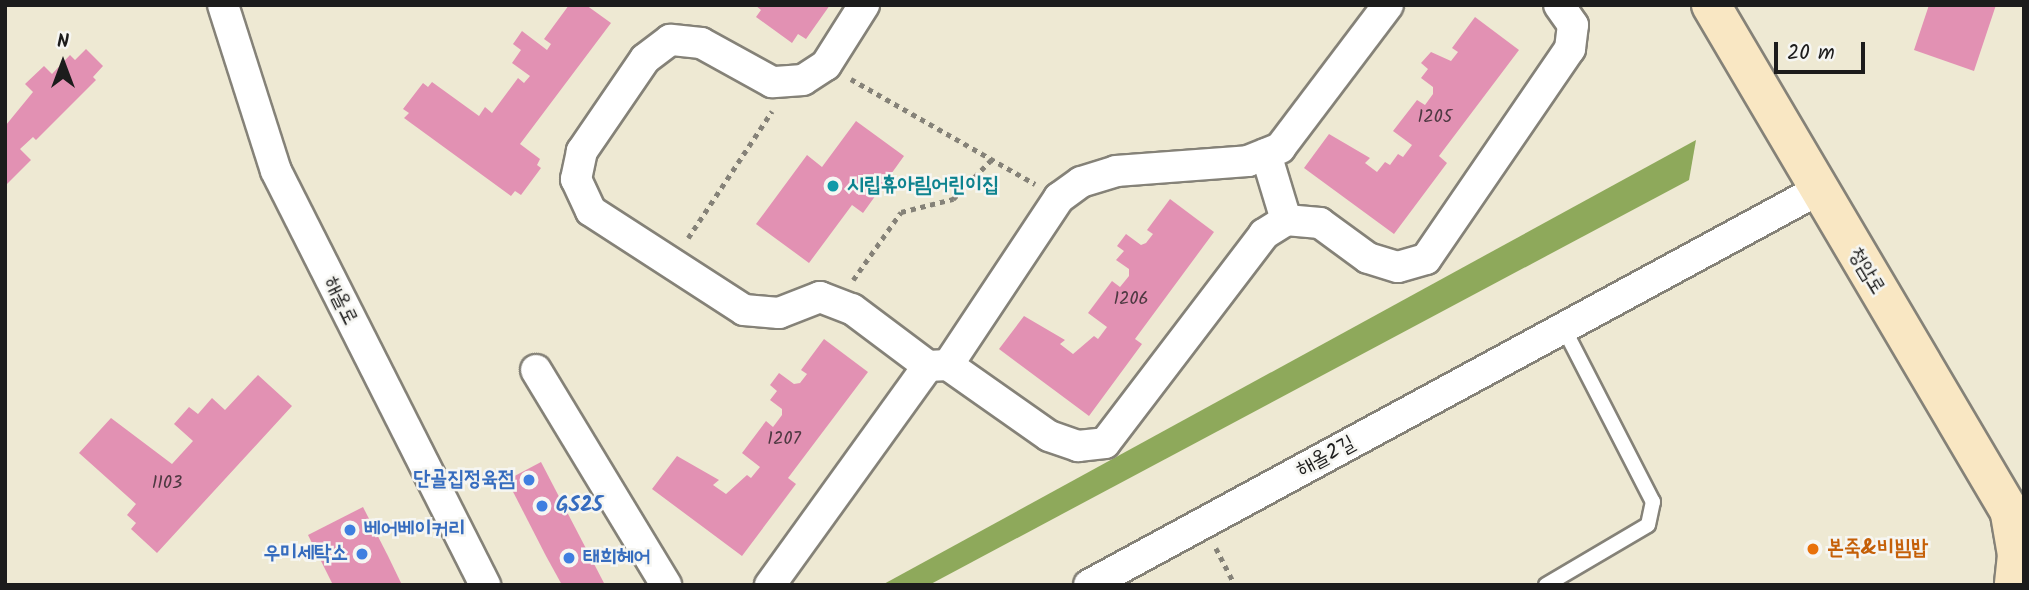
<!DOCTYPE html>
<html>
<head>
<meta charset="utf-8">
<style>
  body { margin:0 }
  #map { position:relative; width:2029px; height:590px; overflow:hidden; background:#eee9d3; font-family:Kalam,"Poor Story",sans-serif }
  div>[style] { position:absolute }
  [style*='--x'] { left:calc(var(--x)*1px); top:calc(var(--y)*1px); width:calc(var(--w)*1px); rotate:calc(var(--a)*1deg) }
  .forest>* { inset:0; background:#8ea95b }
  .building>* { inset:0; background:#e291b3 }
  .path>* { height:4.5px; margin-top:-2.25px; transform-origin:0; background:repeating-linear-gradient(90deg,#858278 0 5px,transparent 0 10px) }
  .roads { filter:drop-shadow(2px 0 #858278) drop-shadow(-2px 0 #858278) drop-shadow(0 2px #858278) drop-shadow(0 -2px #858278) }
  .lane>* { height:14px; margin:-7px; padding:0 7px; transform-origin:7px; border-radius:7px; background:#fff }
  .street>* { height:30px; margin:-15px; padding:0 15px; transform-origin:15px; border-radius:15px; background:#fff }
  .secondary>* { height:38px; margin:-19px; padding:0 19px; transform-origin:19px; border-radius:19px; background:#f9e7c3 }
  .dots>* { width:19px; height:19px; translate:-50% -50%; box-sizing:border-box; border:4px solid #f6f6f2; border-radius:50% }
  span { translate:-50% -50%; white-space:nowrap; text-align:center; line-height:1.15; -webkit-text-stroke:5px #f6f6f2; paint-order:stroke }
  .number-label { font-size:18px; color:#4e3942 }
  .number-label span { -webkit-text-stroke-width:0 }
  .culture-label { font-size:21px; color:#0d838f; font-weight:700 }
  .left { translate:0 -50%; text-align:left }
  .street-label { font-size:21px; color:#1c1c1c }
  .shop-label { font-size:21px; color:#366cbe; font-weight:700 }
  .right { translate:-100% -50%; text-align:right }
  .food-label { font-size:21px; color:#c56008; font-weight:700 }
  .frame { position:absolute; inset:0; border:7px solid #1c1c1c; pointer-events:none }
  .north { position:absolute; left:28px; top:28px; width:70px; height:70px; -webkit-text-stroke:5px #f6f6f2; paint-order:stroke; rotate:0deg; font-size:19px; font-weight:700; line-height:28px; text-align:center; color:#1c1c1c }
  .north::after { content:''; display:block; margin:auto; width:24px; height:32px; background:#1c1c1c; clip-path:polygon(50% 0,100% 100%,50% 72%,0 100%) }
  .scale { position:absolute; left:1774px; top:42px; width:91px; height:32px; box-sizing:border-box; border:4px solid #1c1c1c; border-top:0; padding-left:9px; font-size:21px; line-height:24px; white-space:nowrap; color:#1c1c1c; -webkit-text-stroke:5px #f6f6f2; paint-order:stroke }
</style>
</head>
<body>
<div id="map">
  <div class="forest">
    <div style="clip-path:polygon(1696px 140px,1689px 180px,929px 585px,882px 585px)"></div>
  </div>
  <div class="building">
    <div style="clip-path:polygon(569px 5px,586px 5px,611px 23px,520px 144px,540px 159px,537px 165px,541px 168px,521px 195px,515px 191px,511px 196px,404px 118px,409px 113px,403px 109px,423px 83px,428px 87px,432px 82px,479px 116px,485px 107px,492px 113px,518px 78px,524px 83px,530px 76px,512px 63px,521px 50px,513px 44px,522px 31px,547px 50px,551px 44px,544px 39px)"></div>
    <div style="clip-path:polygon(755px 5px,830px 5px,806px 39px,798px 34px,792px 43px,756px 17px,761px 10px)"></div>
    <div style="clip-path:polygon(1929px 5px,1996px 5px,1974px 71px,1914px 50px)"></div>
    <div style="clip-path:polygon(1475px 17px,1519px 50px,1439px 156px,1447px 163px,1394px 234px,1304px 168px,1329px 134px,1370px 158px,1365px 163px,1377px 172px,1385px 162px,1390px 165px,1398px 154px,1403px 157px,1412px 145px,1393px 131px,1417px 100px,1425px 105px,1433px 94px,1433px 87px,1421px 78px,1428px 69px,1421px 63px,1431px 52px,1451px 61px,1458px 52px,1452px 48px)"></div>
    <div style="clip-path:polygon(86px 49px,103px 66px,93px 77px,96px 80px,36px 140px,33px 137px,20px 149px,31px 160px,5px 186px,6px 125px,33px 92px,25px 84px,44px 66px,52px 74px,70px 55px,75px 60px)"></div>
    <div style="clip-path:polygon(856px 121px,904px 156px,863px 213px,852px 205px,809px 263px,756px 224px,807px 155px,822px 167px)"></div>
    <div style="clip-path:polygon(1170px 199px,1214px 232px,1135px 339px,1142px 344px,1089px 416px,999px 349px,1024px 316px,1065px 340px,1060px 344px,1073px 354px,1094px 336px,1098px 339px,1107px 327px,1088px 313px,1112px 281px,1120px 287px,1129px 276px,1129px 269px,1116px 260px,1124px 251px,1117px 246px,1126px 234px,1141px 245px,1146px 243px,1153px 234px,1147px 230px)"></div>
    <div style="clip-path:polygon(824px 339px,868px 372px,788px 478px,796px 484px,742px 556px,652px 489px,677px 456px,719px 480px,713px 485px,726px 494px,747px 475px,751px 478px,760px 467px,742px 453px,766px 421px,773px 427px,782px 415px,782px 409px,770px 400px,777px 391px,770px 385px,779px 373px,794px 384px,800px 383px,807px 374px,801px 370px)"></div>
    <div style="clip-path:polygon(258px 375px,292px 406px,157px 553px,131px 529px,136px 523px,127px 515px,136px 504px,79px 453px,111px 418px,172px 464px,193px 441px,174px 424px,189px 407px,198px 414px,212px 398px,225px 410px)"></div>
    <div style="clip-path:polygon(541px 462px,592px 560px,605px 585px,562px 585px,546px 556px,507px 480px)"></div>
    <div style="clip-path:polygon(363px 507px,388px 556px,402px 585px,333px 585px,308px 535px)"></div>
  </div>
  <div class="path">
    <div style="--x:851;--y:79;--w:212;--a:29.7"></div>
    <div style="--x:688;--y:238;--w:152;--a:-56.5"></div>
    <div style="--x:853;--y:280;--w:83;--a:-54.8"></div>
    <div style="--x:901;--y:212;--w:54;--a:-14"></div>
    <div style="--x:953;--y:199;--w:56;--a:-45.7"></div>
    <div style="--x:1216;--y:548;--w:42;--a:62.8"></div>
  </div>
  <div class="roads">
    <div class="lane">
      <div style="--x:1546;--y:585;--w:118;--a:-30.5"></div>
      <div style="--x:1648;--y:525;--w:24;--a:-78"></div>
      <div style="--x:1653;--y:502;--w:195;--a:-117.2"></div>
    </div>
    <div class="street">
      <div style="--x:223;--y:5;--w:174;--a:72.3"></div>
      <div style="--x:276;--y:171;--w:464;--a:63.2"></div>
      <div style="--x:864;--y:5;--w:71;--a:122.3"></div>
      <div style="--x:826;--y:65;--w:27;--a:147"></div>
      <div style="--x:803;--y:80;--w:31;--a:176"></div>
      <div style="--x:772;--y:82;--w:81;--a:-151.2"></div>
      <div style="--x:701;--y:43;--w:31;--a:-174"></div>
      <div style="--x:670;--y:40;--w:31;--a:143"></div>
      <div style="--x:645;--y:59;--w:112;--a:124.4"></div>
      <div style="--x:582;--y:151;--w:29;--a:102"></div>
      <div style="--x:576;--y:179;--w:35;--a:65"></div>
      <div style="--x:591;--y:211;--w:182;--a:32.9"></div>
      <div style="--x:744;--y:310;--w:35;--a:5"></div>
      <div style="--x:779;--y:313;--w:44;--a:-21.3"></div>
      <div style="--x:820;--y:297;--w:34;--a:21"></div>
      <div style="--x:852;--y:309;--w:95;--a:36.9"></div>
      <div style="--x:928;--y:366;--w:20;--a:-3"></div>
      <div style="--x:948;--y:365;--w:123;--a:35.1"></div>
      <div style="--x:1049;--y:436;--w:31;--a:19"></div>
      <div style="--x:1078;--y:446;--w:27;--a:-6"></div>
      <div style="--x:1105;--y:443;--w:263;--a:-52.7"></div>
      <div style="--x:1264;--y:234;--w:26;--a:-32"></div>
      <div style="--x:1286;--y:220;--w:34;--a:5"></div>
      <div style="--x:1320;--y:223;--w:59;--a:36.1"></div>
      <div style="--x:1368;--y:258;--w:31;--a:17"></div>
      <div style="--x:1398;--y:267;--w:29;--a:-16"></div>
      <div style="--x:1426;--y:259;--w:255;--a:-55.6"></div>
      <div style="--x:1570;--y:49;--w:24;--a:-83"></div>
      <div style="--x:1573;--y:25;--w:24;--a:-125"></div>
      <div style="--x:1266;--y:154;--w:69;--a:73.1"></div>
      <div style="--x:948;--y:365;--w:201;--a:-56.4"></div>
      <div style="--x:1059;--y:198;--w:27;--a:-36"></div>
      <div style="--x:1081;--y:182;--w:37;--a:-17"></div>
      <div style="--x:1116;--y:171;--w:132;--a:-4.3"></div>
      <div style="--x:1248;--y:161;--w:35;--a:-22"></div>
      <div style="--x:1280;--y:148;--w:179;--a:-52.9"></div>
      <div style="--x:536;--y:370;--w:251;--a:58.8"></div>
      <div style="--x:770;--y:585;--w:270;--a:-54.2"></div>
      <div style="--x:1089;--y:585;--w:829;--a:-28.45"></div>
    </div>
    <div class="secondary">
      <div style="--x:1711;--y:5;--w:616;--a:59.48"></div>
      <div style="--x:2010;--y:514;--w:42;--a:80.3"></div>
      <div style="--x:2017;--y:555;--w:30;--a:96"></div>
    </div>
  </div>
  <div class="dots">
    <div style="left:833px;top:186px;background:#0f9aa8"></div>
    <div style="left:529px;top:480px;background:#3f7fe0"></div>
    <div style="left:542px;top:506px;background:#3f7fe0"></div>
    <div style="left:350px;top:530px;background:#3f7fe0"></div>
    <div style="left:1813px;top:549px;background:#e8710a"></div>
    <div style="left:362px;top:554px;background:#3f7fe0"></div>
    <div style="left:569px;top:558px;background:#3f7fe0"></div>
  </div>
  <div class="number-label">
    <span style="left:1435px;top:118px">1205</span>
    <span style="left:1131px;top:300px">1206</span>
    <span style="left:784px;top:440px">1207</span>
    <span style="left:167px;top:484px">1103</span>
  </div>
  <div class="culture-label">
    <span class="left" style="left:847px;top:186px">시립휴아림어린이집</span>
  </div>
  <div class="street-label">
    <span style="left:1866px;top:271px;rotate:59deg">청암로</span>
    <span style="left:340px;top:301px;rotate:64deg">해올로</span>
    <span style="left:1326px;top:457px;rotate:-28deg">해올2길</span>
  </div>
  <div class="shop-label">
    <span class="right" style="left:515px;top:480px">단골집정육점</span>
    <span class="left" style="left:556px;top:506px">GS25</span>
    <span class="left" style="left:364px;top:530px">베어베이커리</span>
    <span class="right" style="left:348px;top:554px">우미세탁소</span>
    <span class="left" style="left:583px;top:558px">태희헤어</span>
  </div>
  <div class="food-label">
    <span class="left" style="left:1827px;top:549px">본죽&amp;비빔밥</span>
  </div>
  <div class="frame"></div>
  <div class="north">N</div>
  <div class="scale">20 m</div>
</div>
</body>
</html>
